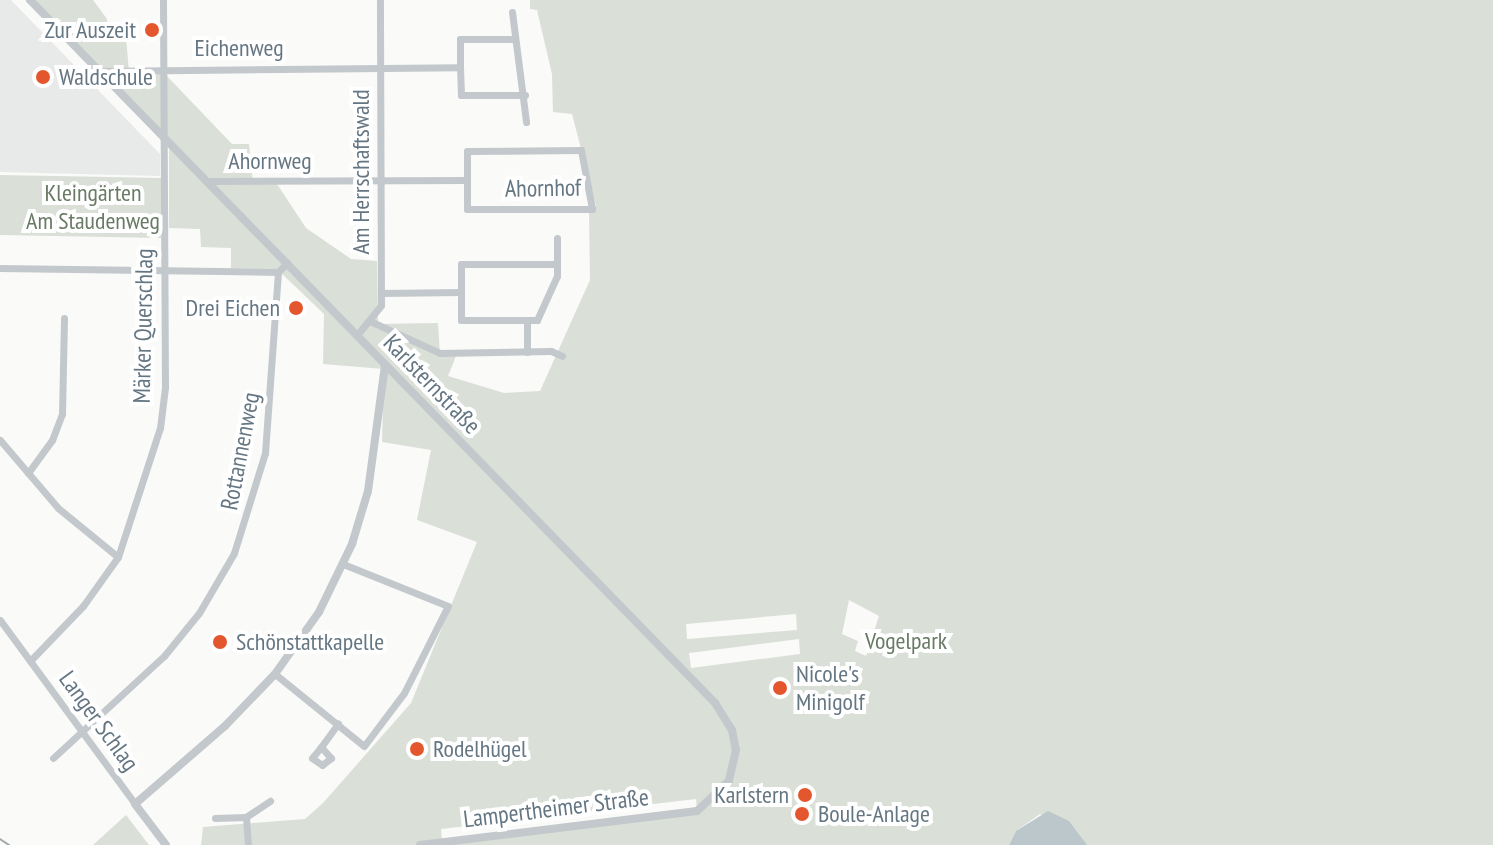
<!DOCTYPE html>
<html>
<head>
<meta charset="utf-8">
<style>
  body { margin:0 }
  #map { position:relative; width:1493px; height:845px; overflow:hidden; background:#fafaf8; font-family:"PT Sans Narrow",sans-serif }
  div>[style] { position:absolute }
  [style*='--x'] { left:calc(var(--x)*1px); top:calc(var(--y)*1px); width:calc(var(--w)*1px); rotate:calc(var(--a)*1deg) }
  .built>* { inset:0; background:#e8e9e9 }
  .green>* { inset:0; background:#dadfd7 }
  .water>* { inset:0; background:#bbc7cb }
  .minor>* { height:7px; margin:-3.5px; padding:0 3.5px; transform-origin:3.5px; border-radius:3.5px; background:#c3c8cc }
  .tertiary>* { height:8px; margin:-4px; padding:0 4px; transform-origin:4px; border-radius:4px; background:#c3c8cc }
  .tram>* { height:2px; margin:-1px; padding:0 1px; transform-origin:1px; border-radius:1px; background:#a2aab0 }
  .dots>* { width:22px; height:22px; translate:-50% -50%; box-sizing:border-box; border:4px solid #fff; border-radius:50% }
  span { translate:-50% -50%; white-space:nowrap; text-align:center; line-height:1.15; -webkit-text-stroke:8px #fff; paint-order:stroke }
  .poi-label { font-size:24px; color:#657683 }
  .right { translate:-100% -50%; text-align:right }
  .left { translate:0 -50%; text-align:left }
  .street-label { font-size:24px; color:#657683 }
  .park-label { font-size:24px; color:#687a64 }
</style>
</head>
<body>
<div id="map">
  <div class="built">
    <div style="clip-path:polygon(0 0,11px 0,160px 154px,160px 176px,0 172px)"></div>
  </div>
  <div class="green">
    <div style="clip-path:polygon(evenodd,34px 0,93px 0,107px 19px,107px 36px,126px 37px,129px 72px,163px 72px,232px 144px,249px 144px,253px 184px,277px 184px,306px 228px,351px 259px,377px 261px,378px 324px,438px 323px,440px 355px,456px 356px,448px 376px,504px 393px,540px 391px,590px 280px,589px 210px,596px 206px,572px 114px,553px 112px,552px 74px,537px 10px,530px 9px,530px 0,1493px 0,1493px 845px,1087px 845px,1040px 814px,1016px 831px,1009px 845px,201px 845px,203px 827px,305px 819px,323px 803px,411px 703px,477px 542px,417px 520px,431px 450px,382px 442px,384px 369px,323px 364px,324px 314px,277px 269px,231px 268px,231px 248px,201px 247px,200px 229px,169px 228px,169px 138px,34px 0,849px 600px,879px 616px,866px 656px,855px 651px,858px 641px,842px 634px,849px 600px,34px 0,796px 614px,797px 630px,687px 639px,686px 624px,796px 614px,34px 0,799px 639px,800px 654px,691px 668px,689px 653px,799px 639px,34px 0,696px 799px,697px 810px,442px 841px,441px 829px,696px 799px)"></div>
    <div style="clip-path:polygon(0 175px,162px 178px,161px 238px,0 235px)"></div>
    <div style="clip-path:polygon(126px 815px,149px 845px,93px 845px)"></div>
  </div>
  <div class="water">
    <div style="clip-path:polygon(1048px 811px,1069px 821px,1087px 845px,1009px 845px,1016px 831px)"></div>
  </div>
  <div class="minor">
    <div style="--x:512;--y:12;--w:111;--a:82.7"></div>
    <div style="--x:460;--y:67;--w:28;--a:88"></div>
    <div style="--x:461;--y:95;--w:64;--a:0"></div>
    <div style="--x:98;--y:71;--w:362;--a:-0.6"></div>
    <div style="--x:460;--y:67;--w:28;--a:-90"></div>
    <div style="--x:460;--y:39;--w:55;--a:0"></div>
    <div style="--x:581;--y:150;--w:60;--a:79.4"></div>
    <div style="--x:592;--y:209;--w:125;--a:180"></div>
    <div style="--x:467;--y:209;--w:58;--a:-90"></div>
    <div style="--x:467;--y:151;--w:114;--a:-0.5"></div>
    <div style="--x:207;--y:181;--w:260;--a:-0.2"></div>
    <div style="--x:557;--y:264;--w:96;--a:180"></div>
    <div style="--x:461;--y:264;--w:56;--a:90"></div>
    <div style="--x:461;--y:320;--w:76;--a:0"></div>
    <div style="--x:537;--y:320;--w:48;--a:-65.6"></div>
    <div style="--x:557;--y:276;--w:38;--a:-90"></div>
    <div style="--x:0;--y:268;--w:278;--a:0.8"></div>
    <div style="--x:278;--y:272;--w:13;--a:-45"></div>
    <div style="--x:381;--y:293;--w:80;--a:-0.7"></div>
    <div style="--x:527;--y:320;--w:32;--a:90"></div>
    <div style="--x:372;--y:322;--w:75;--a:24.5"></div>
    <div style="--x:440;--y:353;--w:111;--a:-1"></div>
    <div style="--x:551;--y:351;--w:12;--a:24"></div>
    <div style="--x:357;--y:335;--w:38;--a:-51"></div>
    <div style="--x:381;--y:305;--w:305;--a:-90.2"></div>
    <div style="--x:0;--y:440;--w:89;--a:49.5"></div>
    <div style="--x:58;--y:508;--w:77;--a:39.2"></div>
    <div style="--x:28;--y:473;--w:41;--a:-54"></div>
    <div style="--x:52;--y:440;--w:28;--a:-69"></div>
    <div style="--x:62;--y:414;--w:96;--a:-88.8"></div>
    <div style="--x:0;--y:620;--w:228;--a:53.7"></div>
    <div style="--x:30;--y:661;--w:76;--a:-46.1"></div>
    <div style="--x:83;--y:606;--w:60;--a:-54.5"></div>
    <div style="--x:118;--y:557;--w:136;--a:-72"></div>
    <div style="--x:160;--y:428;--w:41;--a:-83"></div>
    <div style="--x:165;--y:387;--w:387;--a:-90.3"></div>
    <div style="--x:275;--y:674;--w:114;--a:39"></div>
    <div style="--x:364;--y:746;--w:66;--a:-53"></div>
    <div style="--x:404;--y:693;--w:97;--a:-63.2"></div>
    <div style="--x:448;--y:606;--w:113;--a:-158.2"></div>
    <div style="--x:321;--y:747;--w:15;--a:48"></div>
    <div style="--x:331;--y:758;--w:11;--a:142"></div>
    <div style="--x:322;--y:765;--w:12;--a:-145"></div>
    <div style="--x:312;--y:758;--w:14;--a:-51"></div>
    <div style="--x:321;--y:747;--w:29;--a:-54"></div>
    <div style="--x:53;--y:758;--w:151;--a:-42.6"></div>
    <div style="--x:164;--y:656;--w:55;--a:-50.9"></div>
    <div style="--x:199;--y:613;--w:69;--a:-59.7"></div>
    <div style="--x:234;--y:553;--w:105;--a:-72.8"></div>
    <div style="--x:265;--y:453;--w:181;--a:-85.9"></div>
    <div style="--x:246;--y:817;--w:28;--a:86"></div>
    <div style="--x:215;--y:818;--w:31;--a:-2"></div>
    <div style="--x:246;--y:817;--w:29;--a:-34"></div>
  </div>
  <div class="tertiary">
    <div style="--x:30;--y:0;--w:982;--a:45.74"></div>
    <div style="--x:715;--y:703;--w:32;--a:58"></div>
    <div style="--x:732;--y:730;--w:20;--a:79"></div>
    <div style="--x:736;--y:750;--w:32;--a:103"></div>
    <div style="--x:729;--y:781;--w:44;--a:136.8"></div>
    <div style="--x:697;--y:811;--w:279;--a:173"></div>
    <div style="--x:166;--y:845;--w:51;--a:-127.1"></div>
    <div style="--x:135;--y:804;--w:119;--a:-40.9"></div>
    <div style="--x:225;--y:726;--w:72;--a:-46.1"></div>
    <div style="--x:275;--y:674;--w:76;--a:-54.6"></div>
    <div style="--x:319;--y:612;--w:76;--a:-64.1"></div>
    <div style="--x:352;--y:544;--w:55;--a:-73.2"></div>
    <div style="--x:368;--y:491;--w:127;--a:-82.3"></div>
  </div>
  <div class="tram">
    <div style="--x:0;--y:839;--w:11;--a:34"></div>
  </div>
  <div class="dots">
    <div style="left:152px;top:30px;background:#e4572e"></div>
    <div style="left:43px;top:77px;background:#e4572e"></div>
    <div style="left:296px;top:308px;background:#e4572e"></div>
    <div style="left:220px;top:642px;background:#e4572e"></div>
    <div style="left:780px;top:688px;background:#e4572e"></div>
    <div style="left:417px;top:749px;background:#e4572e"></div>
    <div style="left:805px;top:795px;background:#e4572e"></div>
    <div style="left:802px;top:814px;background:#e4572e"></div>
  </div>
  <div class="poi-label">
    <span class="right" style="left:136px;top:30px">Zur Auszeit</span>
    <span class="left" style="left:59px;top:77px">Waldschule</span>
    <span class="right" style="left:280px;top:308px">Drei Eichen</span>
    <span class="left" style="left:236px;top:642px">Schönstattkapelle</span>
    <span class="left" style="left:796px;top:688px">Nicole's<br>Minigolf</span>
    <span class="left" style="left:433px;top:749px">Rodelhügel</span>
    <span class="right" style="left:789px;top:795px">Karlstern</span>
    <span class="left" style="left:818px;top:814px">Boule-Anlage</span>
  </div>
  <div class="street-label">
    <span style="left:239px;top:48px">Eichenweg</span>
    <span style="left:270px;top:161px">Ahornweg</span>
    <span style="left:361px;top:172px;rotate:-90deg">Am Herrschaftswald</span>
    <span style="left:543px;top:188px;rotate:-1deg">Ahornhof</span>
    <span style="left:143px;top:326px;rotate:-89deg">Märker Querschlag</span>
    <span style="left:432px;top:384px;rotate:46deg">Karlsternstraße</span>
    <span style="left:240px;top:451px;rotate:-79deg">Rottannenweg</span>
    <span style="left:99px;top:721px;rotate:54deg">Langer Schlag</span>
    <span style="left:556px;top:808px;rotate:-7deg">Lampertheimer Straße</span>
  </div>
  <div class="park-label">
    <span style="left:93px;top:207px">Kleingärten<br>Am Staudenweg</span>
    <span style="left:906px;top:641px">Vogelpark</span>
  </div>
</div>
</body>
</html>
